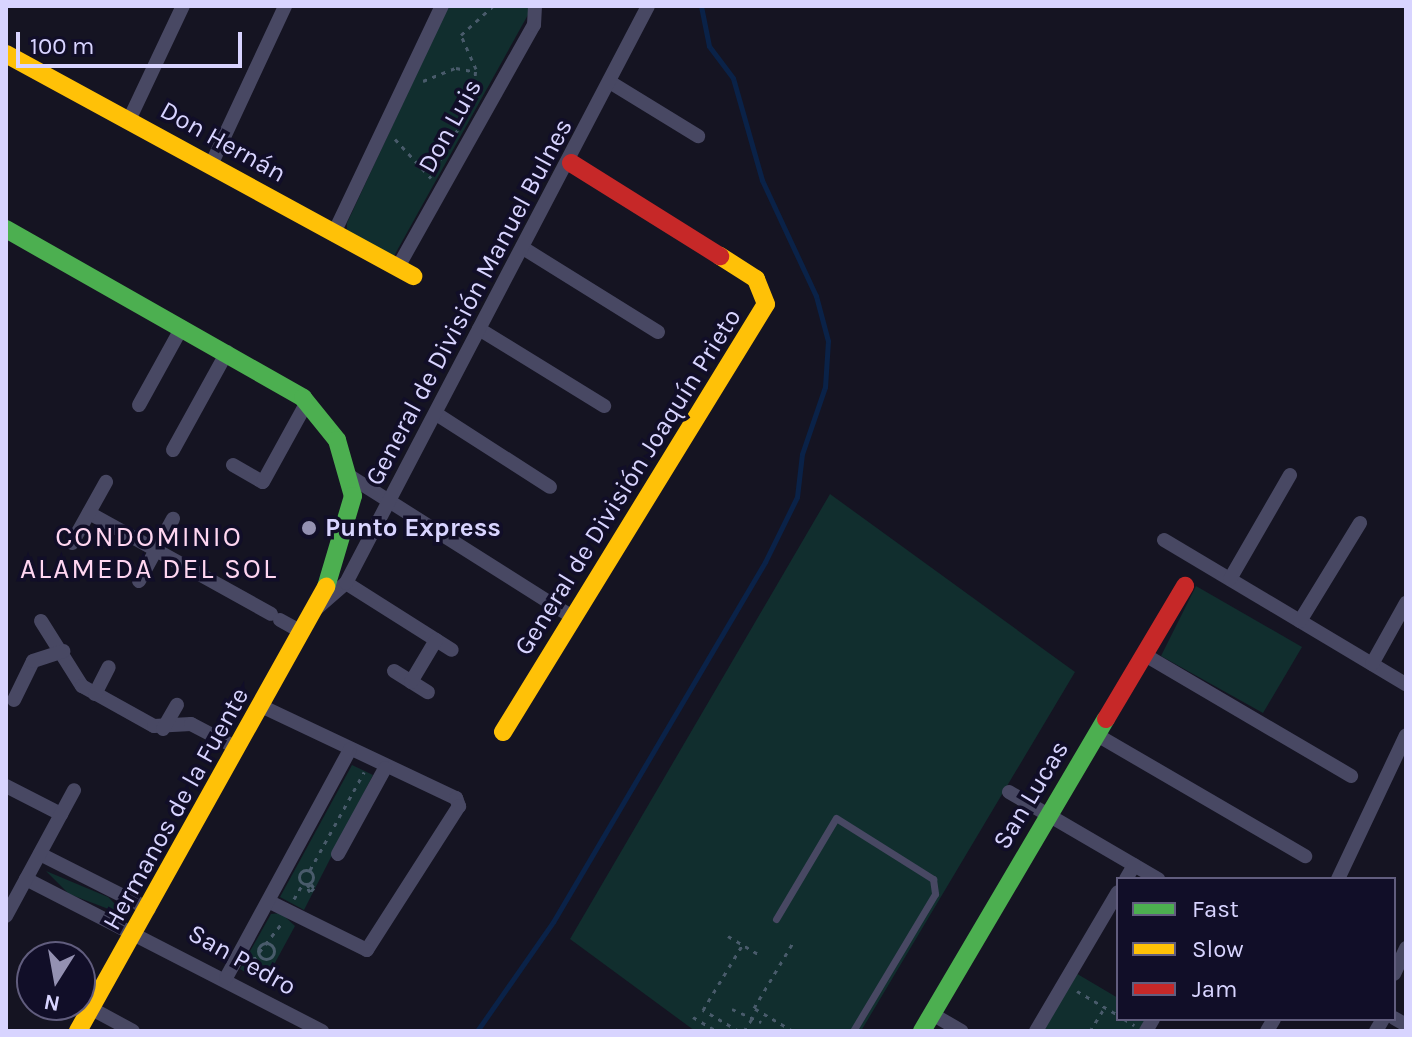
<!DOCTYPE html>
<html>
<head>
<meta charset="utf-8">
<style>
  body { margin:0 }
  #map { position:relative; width:1412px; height:1037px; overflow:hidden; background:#151422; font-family:Karla,sans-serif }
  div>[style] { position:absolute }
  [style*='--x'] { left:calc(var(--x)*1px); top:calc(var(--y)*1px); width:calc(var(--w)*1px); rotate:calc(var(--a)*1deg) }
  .green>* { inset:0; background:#112e2e }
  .stream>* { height:5px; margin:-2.5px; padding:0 2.5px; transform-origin:2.5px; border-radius:2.5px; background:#0a2248 }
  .path>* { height:3px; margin-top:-1.5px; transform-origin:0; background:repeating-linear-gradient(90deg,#495b6b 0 4px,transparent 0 10px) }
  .path>.ring { margin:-1.5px; padding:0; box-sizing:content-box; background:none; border:3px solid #495b6b; border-radius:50% }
  .lane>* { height:7px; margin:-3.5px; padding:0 3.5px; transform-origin:3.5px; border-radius:3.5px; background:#484863 }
  .street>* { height:14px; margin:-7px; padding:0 7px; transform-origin:7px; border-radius:7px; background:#484863 }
  .fast>* { height:18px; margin:-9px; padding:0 9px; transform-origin:9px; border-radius:9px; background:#4caf50 }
  .slow>* { height:18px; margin:-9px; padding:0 9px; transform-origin:9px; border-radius:9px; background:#ffc107 }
  .jam>* { height:18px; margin:-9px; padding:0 9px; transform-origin:9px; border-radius:9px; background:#c62828 }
  .dots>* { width:22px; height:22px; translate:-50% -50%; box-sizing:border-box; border:4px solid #110e28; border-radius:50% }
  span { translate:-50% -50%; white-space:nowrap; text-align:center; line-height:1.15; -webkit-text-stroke:7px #110e28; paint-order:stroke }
  .street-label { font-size:26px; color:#d8d4ff }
  .poi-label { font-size:26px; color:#d8d4ff; font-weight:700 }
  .left { translate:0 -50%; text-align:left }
  .neighbourhood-label { font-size:28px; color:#ffd6f1; letter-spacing:2px }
  .frame { position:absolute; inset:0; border:8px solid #d8d4ff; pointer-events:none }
  .legend { position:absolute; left:1116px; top:877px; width:280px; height:144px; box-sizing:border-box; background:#110e28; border:2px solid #615d7e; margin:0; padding:10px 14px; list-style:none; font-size:24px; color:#d8d4ff }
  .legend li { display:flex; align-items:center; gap:16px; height:40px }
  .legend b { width:40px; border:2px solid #615d7e }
  .north { position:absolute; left:16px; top:941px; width:80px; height:80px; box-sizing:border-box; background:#110e28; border:2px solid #615d7e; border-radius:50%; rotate:191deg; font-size:22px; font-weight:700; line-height:32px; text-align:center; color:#d8d4ff }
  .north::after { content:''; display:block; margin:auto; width:28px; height:36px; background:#9491b2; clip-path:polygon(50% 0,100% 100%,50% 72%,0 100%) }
  .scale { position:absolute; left:16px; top:32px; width:226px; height:36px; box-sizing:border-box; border:4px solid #d8d4ff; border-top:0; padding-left:10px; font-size:24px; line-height:28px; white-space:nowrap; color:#d8d4ff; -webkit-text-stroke:6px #110e28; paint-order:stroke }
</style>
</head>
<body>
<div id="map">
  <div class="green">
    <div style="clip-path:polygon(448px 6px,528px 6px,529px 13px,394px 256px,347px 231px,347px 223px)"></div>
    <div style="clip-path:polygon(830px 494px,1075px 672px,861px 1031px,695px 1031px,570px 939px)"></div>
    <div style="clip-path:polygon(1196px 586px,1302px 647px,1263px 713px,1161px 656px)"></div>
    <div style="clip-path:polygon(352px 765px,373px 775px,304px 910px,280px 897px)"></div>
    <div style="clip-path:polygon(46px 871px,108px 897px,127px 916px,69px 894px)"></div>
    <div style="clip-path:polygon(281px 913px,295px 926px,264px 983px,240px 969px,271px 914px)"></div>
    <div style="clip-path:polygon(1074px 972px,1118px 998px,1118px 1019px,1147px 1019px,1140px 1031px,1039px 1031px)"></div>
  </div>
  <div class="stream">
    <div style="--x:477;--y:1031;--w:133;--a:-55.1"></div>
    <div style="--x:553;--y:922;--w:418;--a:-59.5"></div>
    <div style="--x:765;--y:562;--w:72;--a:-63.8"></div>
    <div style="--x:797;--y:497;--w:43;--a:-83.4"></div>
    <div style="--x:802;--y:454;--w:71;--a:-71.1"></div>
    <div style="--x:825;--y:387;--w:46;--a:-86.3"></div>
    <div style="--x:828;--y:341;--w:47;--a:-104.9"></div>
    <div style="--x:816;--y:296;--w:128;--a:-115"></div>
    <div style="--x:762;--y:180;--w:106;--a:-105.9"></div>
    <div style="--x:733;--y:78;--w:40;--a:-127"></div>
    <div style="--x:709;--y:46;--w:41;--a:-101.3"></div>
  </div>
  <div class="path">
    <div style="--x:423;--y:81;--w:35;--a:-22"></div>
    <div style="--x:456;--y:68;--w:20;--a:11"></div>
    <div style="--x:472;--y:105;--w:36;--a:-84"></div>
    <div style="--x:476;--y:69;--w:37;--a:-114"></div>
    <div style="--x:461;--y:35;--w:43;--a:-42.2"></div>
    <div style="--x:395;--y:139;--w:53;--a:47.3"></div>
    <div style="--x:435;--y:168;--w:51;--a:-59.4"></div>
    <div class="ring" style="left:299px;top:870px;width:11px;height:11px"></div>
    <div style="--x:310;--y:870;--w:112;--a:-61.1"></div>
    <div style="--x:311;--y:884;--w:5;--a:53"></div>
    <div style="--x:314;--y:888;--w:6;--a:135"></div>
    <div style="--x:310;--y:892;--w:6;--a:-121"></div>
    <div style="--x:307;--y:887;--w:5;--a:-37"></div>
    <div style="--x:294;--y:899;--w:16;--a:-60"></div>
    <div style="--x:728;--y:936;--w:35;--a:31"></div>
    <div class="ring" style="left:258px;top:943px;width:13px;height:13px"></div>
    <div style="--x:253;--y:960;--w:47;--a:-51.9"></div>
    <div style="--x:1077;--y:991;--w:48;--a:30.3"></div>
    <div style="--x:732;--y:1009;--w:32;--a:24"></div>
    <div style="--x:693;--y:1017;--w:27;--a:31"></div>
    <div style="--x:1124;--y:1019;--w:12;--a:31"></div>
    <div style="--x:739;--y:1031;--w:42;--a:-149.7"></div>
    <div style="--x:703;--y:1010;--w:77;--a:-58.8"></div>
    <div style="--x:744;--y:1031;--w:17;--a:-57"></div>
    <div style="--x:793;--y:1031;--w:45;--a:-149.5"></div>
    <div style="--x:754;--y:1008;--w:78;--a:-59.2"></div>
    <div style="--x:1090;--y:1031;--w:28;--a:-58"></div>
  </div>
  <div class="lane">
    <div style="--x:776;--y:919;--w:117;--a:-59.3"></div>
    <div style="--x:836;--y:818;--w:115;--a:32.2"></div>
    <div style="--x:933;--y:879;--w:15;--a:82"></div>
    <div style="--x:935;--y:894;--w:160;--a:120.9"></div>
  </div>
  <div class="street">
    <div style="--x:613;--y:84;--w:100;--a:31.5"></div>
    <div style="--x:129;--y:120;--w:126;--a:-64.7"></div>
    <div style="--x:211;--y:165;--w:175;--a:-65"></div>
    <div style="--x:334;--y:233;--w:251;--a:-64.6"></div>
    <div style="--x:523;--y:248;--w:159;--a:31.9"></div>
    <div style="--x:398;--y:267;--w:278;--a:-60.7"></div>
    <div style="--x:534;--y:25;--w:19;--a:-87"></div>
    <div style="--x:479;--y:329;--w:147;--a:31.6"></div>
    <div style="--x:139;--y:405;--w:89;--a:-61.1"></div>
    <div style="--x:438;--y:415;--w:133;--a:32.7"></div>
    <div style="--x:173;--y:450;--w:112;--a:-61.1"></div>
    <div style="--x:233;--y:465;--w:34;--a:30"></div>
    <div style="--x:263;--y:482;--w:91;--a:-61.2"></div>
    <div style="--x:351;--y:477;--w:264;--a:32.3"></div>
    <div style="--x:89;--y:513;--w:208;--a:29"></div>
    <div style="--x:1164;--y:540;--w:282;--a:30.8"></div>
    <div style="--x:72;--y:543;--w:70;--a:-60.9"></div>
    <div style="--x:1230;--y:579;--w:120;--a:-60"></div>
    <div style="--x:139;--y:581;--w:71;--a:-61.3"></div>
    <div style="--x:346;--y:583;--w:125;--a:32.3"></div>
    <div style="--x:316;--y:609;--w:40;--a:-41"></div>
    <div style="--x:346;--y:583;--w:651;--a:-62.37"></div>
    <div style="--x:280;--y:620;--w:25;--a:29"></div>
    <div style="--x:41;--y:621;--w:77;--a:57.8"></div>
    <div style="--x:82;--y:686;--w:82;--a:29.1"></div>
    <div style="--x:154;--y:726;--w:37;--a:-3"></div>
    <div style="--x:191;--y:724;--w:52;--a:27.6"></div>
    <div style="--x:1300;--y:621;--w:115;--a:-58.5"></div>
    <div style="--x:1145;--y:655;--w:239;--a:30.4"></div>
    <div style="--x:1372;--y:664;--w:70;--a:-60.9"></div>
    <div style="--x:394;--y:671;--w:40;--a:32"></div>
    <div style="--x:411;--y:682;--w:49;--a:-59.2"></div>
    <div style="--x:95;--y:694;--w:30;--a:-63"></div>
    <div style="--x:14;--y:700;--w:43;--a:-64"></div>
    <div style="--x:33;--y:661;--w:32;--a:-18"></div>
    <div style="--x:261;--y:706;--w:216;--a:25.3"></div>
    <div style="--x:456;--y:798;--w:9;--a:69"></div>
    <div style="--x:459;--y:806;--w:171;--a:122.6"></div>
    <div style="--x:367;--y:950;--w:110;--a:-153.7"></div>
    <div style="--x:163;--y:729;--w:28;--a:-60"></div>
    <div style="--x:1097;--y:735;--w:241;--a:30.2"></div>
    <div style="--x:6;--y:786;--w:62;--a:27"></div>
    <div style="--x:1009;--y:792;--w:173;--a:30.3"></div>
    <div style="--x:40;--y:854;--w:122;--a:26.8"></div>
    <div style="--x:338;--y:854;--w:98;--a:-61.3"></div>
    <div style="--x:26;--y:879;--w:333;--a:27.2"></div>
    <div style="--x:1126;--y:879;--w:16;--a:-60"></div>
    <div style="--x:1338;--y:879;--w:159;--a:-64.7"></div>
    <div style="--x:6;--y:916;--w:143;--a:-61.6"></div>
    <div style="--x:1394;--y:974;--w:29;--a:-65"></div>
    <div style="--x:226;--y:978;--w:260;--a:-61.5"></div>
    <div style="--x:94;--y:1010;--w:44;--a:28.3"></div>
    <div style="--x:932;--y:1014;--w:34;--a:30"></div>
    <div style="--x:1394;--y:1018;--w:14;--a:30"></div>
    <div style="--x:1036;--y:1031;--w:161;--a:-59.5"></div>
    <div style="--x:1146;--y:1031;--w:14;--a:-60"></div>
    <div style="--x:1267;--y:1031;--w:14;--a:-60"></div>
    <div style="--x:1376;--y:1031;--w:14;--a:-60"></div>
  </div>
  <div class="fast">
    <div style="--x:6;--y:229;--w:342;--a:29.6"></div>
    <div style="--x:303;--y:398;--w:54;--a:51"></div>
    <div style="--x:337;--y:440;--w:58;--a:74.1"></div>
    <div style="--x:353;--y:496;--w:95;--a:106.5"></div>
    <div style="--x:922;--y:1031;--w:362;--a:-59.5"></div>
  </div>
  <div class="slow">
    <div style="--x:6;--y:54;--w:464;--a:28.6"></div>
    <div style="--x:503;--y:732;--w:502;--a:-58.43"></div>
    <div style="--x:766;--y:304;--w:27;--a:-112"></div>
    <div style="--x:756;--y:279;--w:43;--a:-147.4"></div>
    <div style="--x:78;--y:1031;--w:509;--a:-60.81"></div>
  </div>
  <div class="jam">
    <div style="--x:571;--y:163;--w:176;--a:32"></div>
    <div style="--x:1106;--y:719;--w:155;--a:-59.3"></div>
  </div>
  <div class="dots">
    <div style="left:309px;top:528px;background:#9491b2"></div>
  </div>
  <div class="street-label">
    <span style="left:450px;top:126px;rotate:-61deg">Don Luis</span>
    <span style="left:223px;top:142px;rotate:29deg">Don Hernán</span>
    <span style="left:469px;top:302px;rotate:-62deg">General de División Manuel Bulnes</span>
    <span style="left:628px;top:482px;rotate:-58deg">General de División Joaquín Prieto</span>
    <span style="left:1031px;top:795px;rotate:-59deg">San Lucas</span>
    <span style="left:176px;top:809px;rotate:-61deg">Hermanos de la Fuente</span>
    <span style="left:242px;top:960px;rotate:29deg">San Pedro</span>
  </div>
  <div class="poi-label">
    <span class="left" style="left:325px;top:528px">Punto Express</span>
  </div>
  <div class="neighbourhood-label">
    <span style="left:149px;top:553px">CONDOMINIO<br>ALAMEDA DEL SOL</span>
  </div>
  <div class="frame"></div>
  <ul class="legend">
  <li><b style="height:10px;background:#4caf50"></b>Fast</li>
  <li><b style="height:10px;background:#ffc107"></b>Slow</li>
  <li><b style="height:10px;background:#c62828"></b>Jam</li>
  </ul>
  <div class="north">N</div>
  <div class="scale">100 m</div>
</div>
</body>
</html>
